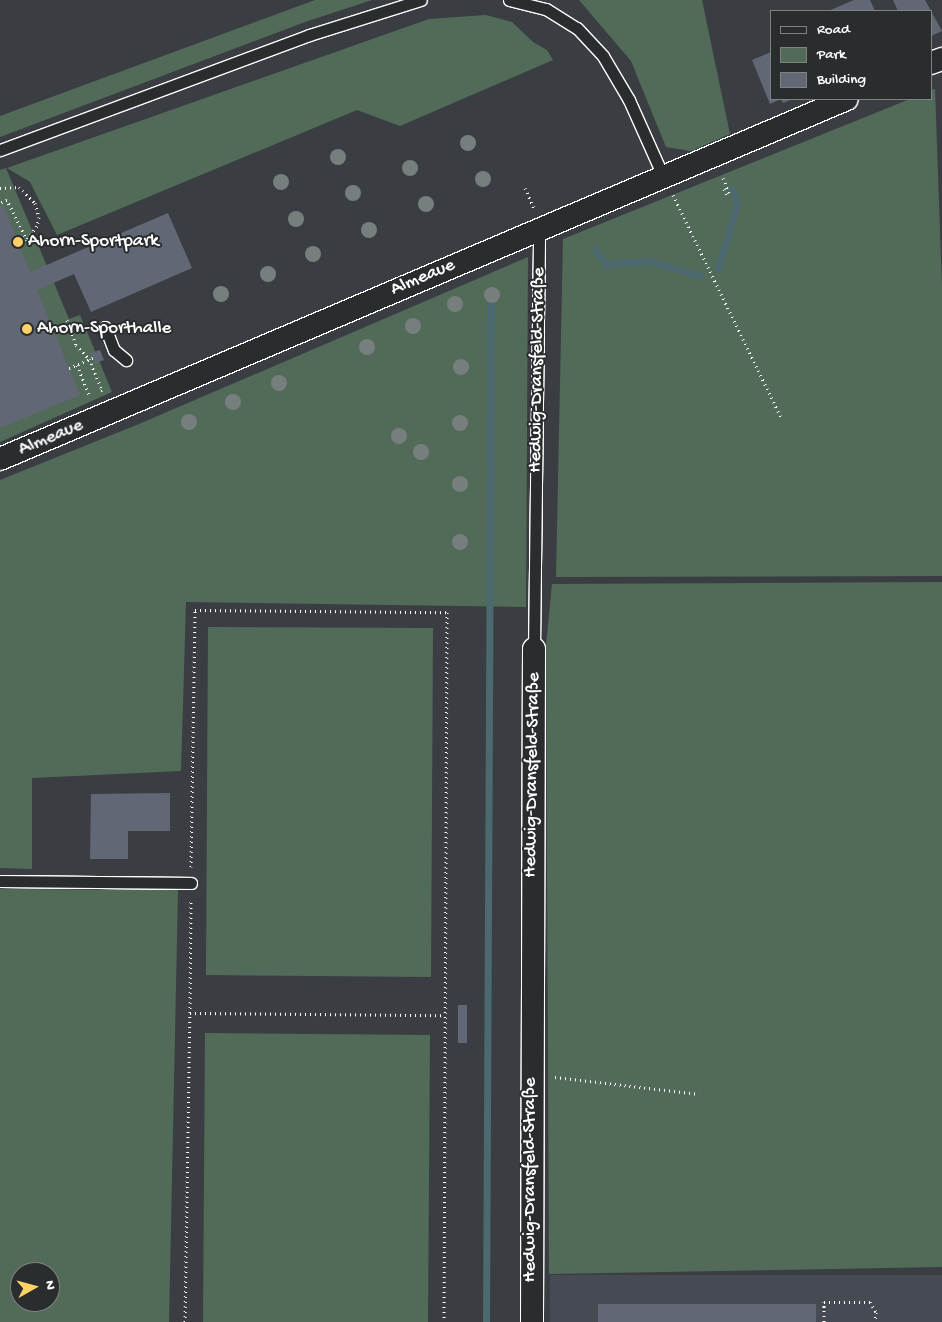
<!DOCTYPE html>
<html>
<head>
<meta charset="utf-8">
<style>
  body { margin:0 }
  #map { position:relative; width:942px; height:1322px; overflow:hidden; background:#3a3e43; font-family:"Gochi Hand",sans-serif }
  div>[style] { position:absolute }
  [style*='--x'] { left:calc(var(--x)*1px); top:calc(var(--y)*1px); width:calc(var(--w)*1px); rotate:calc(var(--a)*1deg) }
  .built>* { inset:0; background:#464a52 }
  .green>* { inset:0; background:#526b59 }
  .stream>* { height:7px; margin:-3.5px; padding:0 3.5px; transform-origin:3.5px; border-radius:3.5px; background:#4b696e }
  .building>* { inset:0; background:#616775 }
  .path>* { height:3px; margin-top:-1.5px; transform-origin:0; background:repeating-linear-gradient(90deg,#fff 0 1px,transparent 0 5px) }
  .roads { filter:drop-shadow(1px 0 #fff) drop-shadow(-1px 0 #fff) drop-shadow(0 1px #fff) drop-shadow(0 -1px #fff) }
  .service>* { height:11px; margin:-5.5px; padding:0 5.5px; transform-origin:5.5px; border-radius:5.5px; background:#2a2d2e }
  .minor>* { height:22px; margin:-11px; padding:0 11px; transform-origin:11px; border-radius:11px; background:#2a2d2e }
  .trees>* { width:16px; height:16px; margin:-8px; border-radius:50%; background:#767f7d }
  .dots>* { width:14px; height:14px; translate:-50% -50%; box-sizing:border-box; border:2px solid #2a2d2e; border-radius:50% }
  span { translate:-50% -50%; white-space:nowrap; text-align:center; line-height:1.15; -webkit-text-stroke:4px #2a2d2e; paint-order:stroke }
  .poi-label { font-size:19px; color:#fff }
  .left { translate:0 -50%; text-align:left }
  .street-label { font-size:19px; color:#fff }
  .legend { position:absolute; left:770px; top:10px; width:162px; height:90px; box-sizing:border-box; background:#2a2d2e; border:1px solid #7f8182; margin:0; padding:6px 9px; list-style:none; font-size:15px; color:#fff }
  .legend li { display:flex; align-items:center; gap:10px; height:25px }
  .legend b { width:25px; border:1px solid #7f8182 }
  .north { position:absolute; left:10px; top:1262px; width:50px; height:50px; box-sizing:border-box; background:#2a2d2e; border:1px solid #7f8182; border-radius:50%; rotate:83deg; font-size:14px; font-weight:700; line-height:20px; text-align:center; color:#fff }
  .north::after { content:''; display:block; margin:auto; width:18px; height:22px; background:#ffd166; clip-path:polygon(50% 0,100% 100%,50% 72%,0 100%) }
</style>
</head>
<body>
<div id="map">
  <div class="built">
    <div style="clip-path:polygon(550px 1275px,942px 1275px,942px 1322px,550px 1322px)"></div>
  </div>
  <div class="green">
    <div style="clip-path:polygon(315px 0,372px 0,305px 22px,0 137px,0 116px)"></div>
    <div style="clip-path:polygon(579px 0,702px 0,730px 134px,691px 151px,666px 147px,631px 61px)"></div>
    <div style="clip-path:polygon(486px 15px,512px 22px,533px 42px,547px 50px,553px 60px,400px 126px,357px 110px,57px 235px,30px 182px,7px 168px,429px 19px)"></div>
    <div style="clip-path:polygon(935px 89px,942px 287px,942px 576px,556px 577px,563px 239px,910px 99px,931px 99px,931px 90px)"></div>
    <div style="clip-path:polygon(6px 168px,69px 319px,80px 315px,112px 392px,0 442px,0 170px)"></div>
    <div style="clip-path:polygon(528px 257px,526px 607px,186px 602px,181px 771px,32px 778px,32px 869px,0 868px,0 480px,139px 424px)"></div>
    <div style="clip-path:polygon(942px 582px,942px 1267px,549px 1274px,546px 646px,552px 584px)"></div>
    <div style="clip-path:polygon(208px 627px,433px 628px,431px 977px,206px 975px)"></div>
    <div style="clip-path:polygon(evenodd,0 889px,178px 890px,169px 1322px,0 1322px,0 889px,20px 1272px,50px 1272px,50px 1302px,20px 1302px,20px 1272px)"></div>
    <div style="clip-path:polygon(205px 1033px,430px 1035px,428px 1322px,203px 1322px)"></div>
  </div>
  <div class="stream">
    <div style="--x:595;--y:249;--w:18;--a:56"></div>
    <div style="--x:605;--y:264;--w:46;--a:-3.7"></div>
    <div style="--x:651;--y:261;--w:51;--a:17"></div>
    <div style="--x:718;--y:269;--w:69;--a:-73.9"></div>
    <div style="--x:737;--y:203;--w:15;--a:-110"></div>
    <div style="--x:486;--y:1322;--w:1024;--a:-89.72"></div>
  </div>
  <div class="building">
    <div style="clip-path:polygon(854px 0,870px 0,875px 11px,828px 11px)"></div>
    <div style="clip-path:polygon(893px 0,925px 0,942px 31px,931px 36px,931px 11px,898px 11px)"></div>
    <div style="clip-path:polygon(771px 52px,771px 99px,793px 99px,783px 103px,781px 99px,770px 104px,752px 60px)"></div>
    <div style="clip-path:polygon(3px 205px,30px 272px,168px 213px,192px 268px,91px 312px,74px 274px,37px 290px,80px 395px,0 428px,0 206px)"></div>
    <div style="clip-path:polygon(100px 350px,104px 360px,95px 363px,91px 353px)"></div>
    <div style="clip-path:polygon(170px 793px,170px 831px,128px 831px,128px 859px,90px 859px,91px 794px)"></div>
    <div style="clip-path:polygon(458px 1005px,467px 1005px,467px 1043px,458px 1043px)"></div>
    <div style="clip-path:polygon(598px 1304px,816px 1304px,816px 1322px,598px 1322px)"></div>
  </div>
  <div class="path">
    <div style="--x:723;--y:178;--w:16;--a:68"></div>
    <div style="--x:0;--y:188;--w:19;--a:-3"></div>
    <div style="--x:19;--y:187;--w:23;--a:45"></div>
    <div style="--x:35;--y:203;--w:15;--a:74"></div>
    <div style="--x:39;--y:217;--w:9;--a:103"></div>
    <div style="--x:37;--y:226;--w:17;--a:126"></div>
    <div style="--x:27;--y:240;--w:45;--a:-116.6"></div>
    <div style="--x:7;--y:200;--w:8;--a:157"></div>
    <div style="--x:525;--y:188;--w:22;--a:66"></div>
    <div style="--x:724;--y:189;--w:6;--a:59"></div>
    <div style="--x:673;--y:195;--w:247;--a:64.1"></div>
    <div style="--x:67;--y:320;--w:27;--a:70"></div>
    <div style="--x:76;--y:345;--w:19;--a:47"></div>
    <div style="--x:89;--y:359;--w:34;--a:67"></div>
    <div style="--x:102;--y:390;--w:2;--a:153"></div>
    <div style="--x:77;--y:365;--w:32;--a:68"></div>
    <div style="--x:69;--y:368;--w:26;--a:-23"></div>
    <div style="--x:191;--y:867;--w:257;--a:-89.1"></div>
    <div style="--x:195;--y:610;--w:252;--a:0.5"></div>
    <div style="--x:447;--y:612;--w:710;--a:90.24"></div>
    <div style="--x:190;--y:1013;--w:114;--a:-89.5"></div>
    <div style="--x:555;--y:1077;--w:145;--a:6.7"></div>
    <div style="--x:185;--y:1322;--w:309;--a:-89.1"></div>
    <div style="--x:190;--y:1013;--w:253;--a:0.5"></div>
    <div style="--x:824;--y:1322;--w:20;--a:-90"></div>
    <div style="--x:824;--y:1302;--w:46;--a:0"></div>
    <div style="--x:870;--y:1302;--w:12;--a:59"></div>
    <div style="--x:876;--y:1312;--w:10;--a:96"></div>
  </div>
  <div class="roads">
    <div class="service">
      <div style="--x:509;--y:0;--w:38;--a:14"></div>
      <div style="--x:546;--y:9;--w:36;--a:32"></div>
      <div style="--x:577;--y:28;--w:38;--a:47"></div>
      <div style="--x:603;--y:56;--w:51;--a:59.4"></div>
      <div style="--x:629;--y:100;--w:83;--a:65.9"></div>
      <div style="--x:0;--y:150;--w:330;--a:-20.4"></div>
      <div style="--x:309;--y:35;--w:117;--a:-17.4"></div>
      <div style="--x:105;--y:327;--w:25;--a:69"></div>
      <div style="--x:114;--y:350;--w:16;--a:40"></div>
      <div style="--x:534;--y:649;--w:421;--a:-89.3"></div>
      <div style="--x:0;--y:881;--w:191;--a:0.6"></div>
    </div>
    <div class="minor">
      <div style="--x:931;--y:63;--w:12;--a:-20"></div>
      <div style="--x:0;--y:459;--w:920;--a:-23.03"></div>
      <div style="--x:532;--y:1322;--w:673;--a:-89.83"></div>
    </div>
  </div>
  <div class="trees">
    <div style="left:468px;top:143px"></div>
    <div style="left:338px;top:157px"></div>
    <div style="left:410px;top:168px"></div>
    <div style="left:483px;top:179px"></div>
    <div style="left:281px;top:182px"></div>
    <div style="left:353px;top:193px"></div>
    <div style="left:426px;top:204px"></div>
    <div style="left:296px;top:219px"></div>
    <div style="left:369px;top:230px"></div>
    <div style="left:313px;top:254px"></div>
    <div style="left:268px;top:274px"></div>
    <div style="left:221px;top:294px"></div>
    <div style="left:492px;top:295px"></div>
    <div style="left:455px;top:304px"></div>
    <div style="left:413px;top:326px"></div>
    <div style="left:367px;top:347px"></div>
    <div style="left:461px;top:367px"></div>
    <div style="left:279px;top:383px"></div>
    <div style="left:233px;top:402px"></div>
    <div style="left:189px;top:422px"></div>
    <div style="left:460px;top:423px"></div>
    <div style="left:399px;top:436px"></div>
    <div style="left:421px;top:452px"></div>
    <div style="left:460px;top:484px"></div>
    <div style="left:460px;top:542px"></div>
  </div>
  <div class="dots">
    <div style="left:18px;top:242px;background:#ffd166"></div>
    <div style="left:27px;top:329px;background:#ffd166"></div>
  </div>
  <div class="poi-label">
    <span class="left" style="left:28px;top:242px">Ahorn-Sportpark</span>
    <span class="left" style="left:37px;top:329px">Ahorn-Sporthalle</span>
  </div>
  <div class="street-label">
    <span style="left:423px;top:278px;rotate:-23deg">Almeaue</span>
    <span style="left:538px;top:370px;rotate:-89deg">Hedwig-Dransfeld-Straße</span>
    <span style="left:51px;top:438px;rotate:-23deg">Almeaue</span>
    <span style="left:533px;top:775px;rotate:-89deg">Hedwig-Dransfeld-Straße</span>
    <span style="left:531px;top:1180px;rotate:-90deg">Hedwig-Dransfeld-Straße</span>
  </div>
  <ul class="legend">
  <li><b style="height:6px;background:#2a2d2e"></b>Road</li>
  <li><b style="height:14px;background:#526b59"></b>Park</li>
  <li><b style="height:14px;background:#616775"></b>Building</li>
  </ul>
  <div class="north">N</div>
</div>
</body>
</html>
